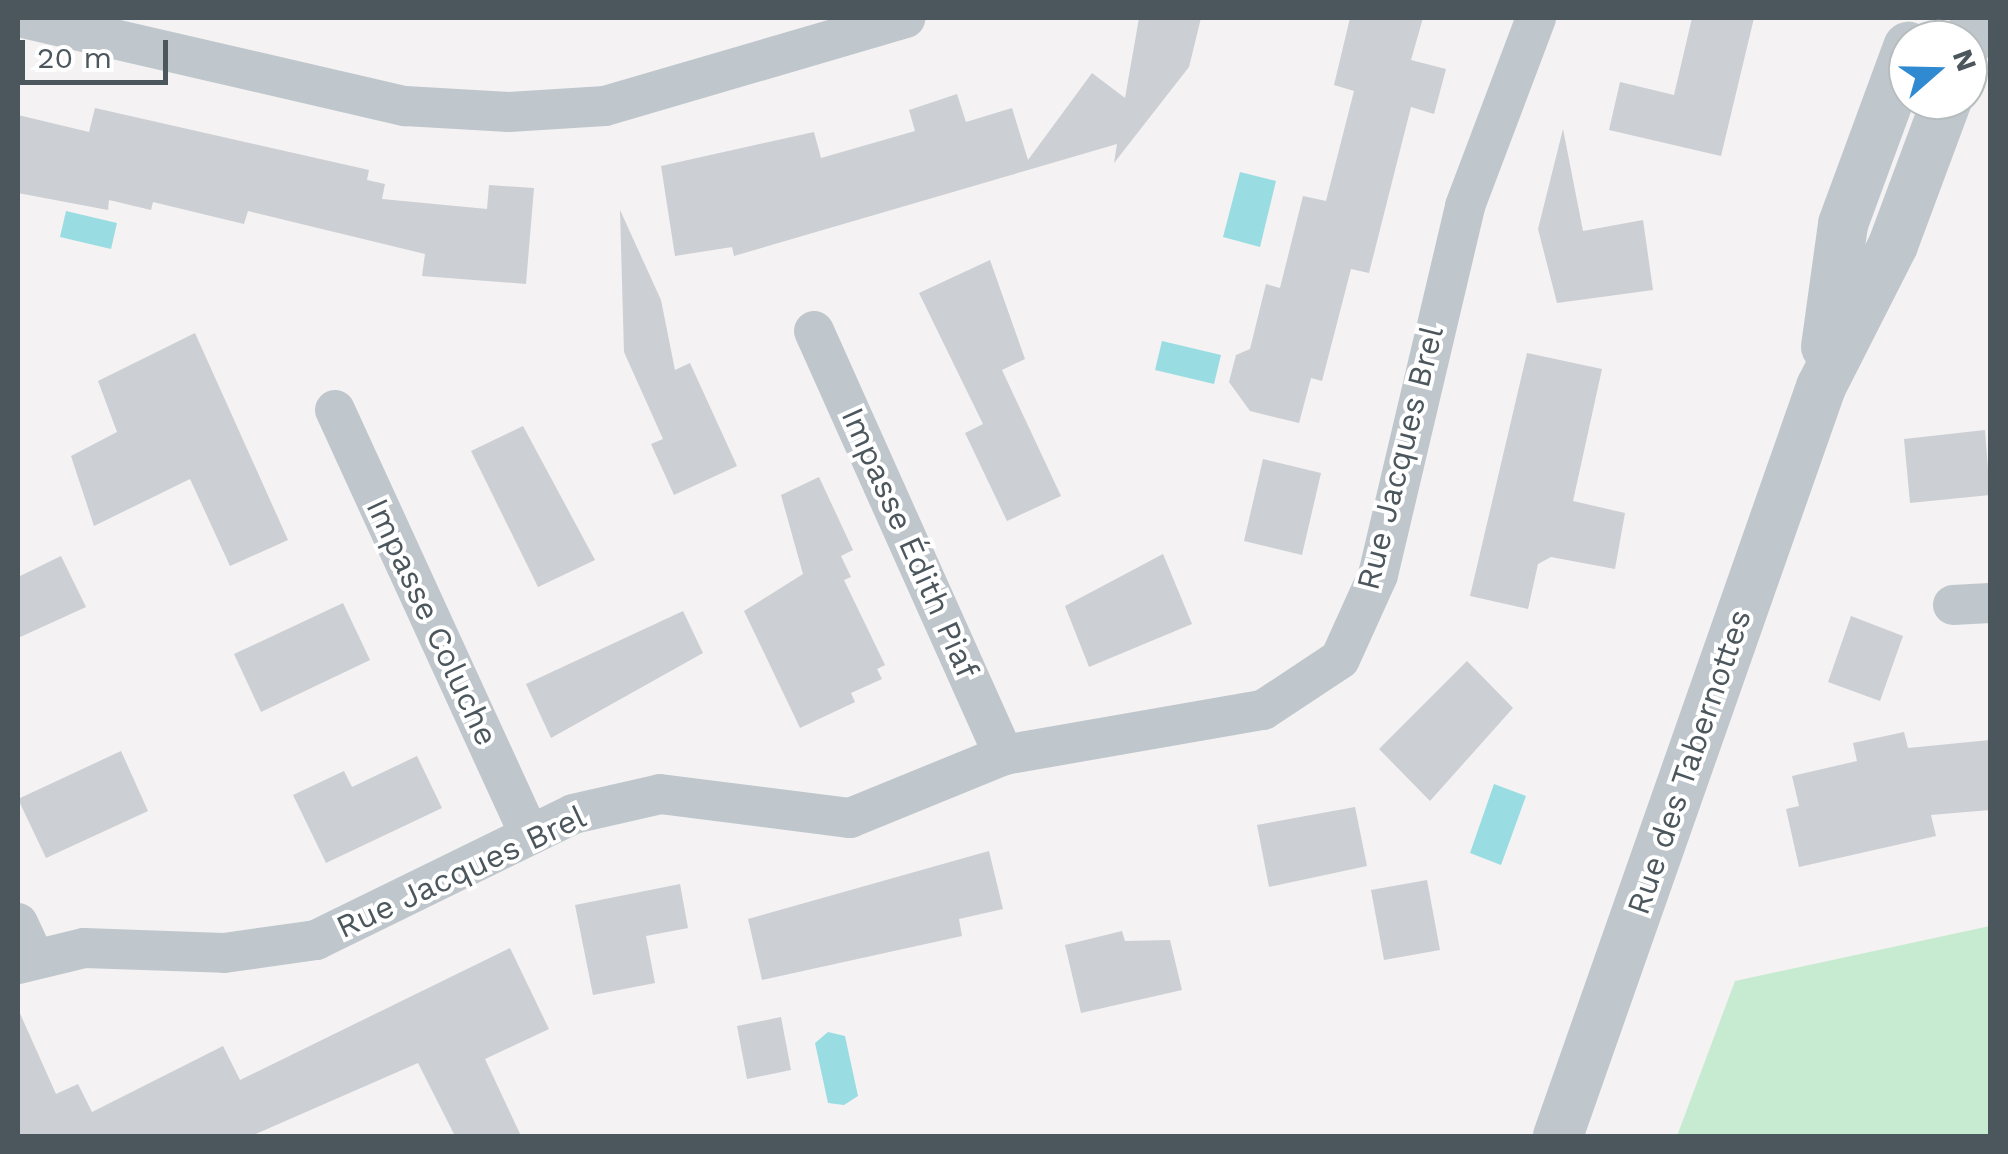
<!DOCTYPE html>
<html>
<head>
<meta charset="utf-8">
<style>
  body { margin:0 }
  #map { position:relative; width:2008px; height:1154px; overflow:hidden; background:#f4f2f2; font-family:"Work Sans",sans-serif }
  div>[style] { position:absolute }
  [style*='--x'] { left:calc(var(--x)*1px); top:calc(var(--y)*1px); width:calc(var(--w)*1px); rotate:calc(var(--a)*1deg) }
  .green>* { inset:0; background:#c7ebd0 }
  .water>* { inset:0; background:#99dde3 }
  .building>* { inset:0; background:#cccfd3 }
  .minor>* { height:40px; margin:-20px; padding:0 20px; transform-origin:20px; border-radius:20px; background:#bfc7cd }
  .tertiary>* { height:50px; margin:-25px; padding:0 25px; transform-origin:25px; border-radius:25px; background:#bfc7cd }
  span { translate:-50% -50%; white-space:nowrap; text-align:center; line-height:1.15; -webkit-text-stroke:8px #fff; paint-order:stroke }
  .street-label { font-size:32px; color:#4c575d }
  .frame { position:absolute; inset:0; border:20px solid #4c575d; pointer-events:none }
  .north { position:absolute; left:1888px; top:20px; width:100px; height:100px; box-sizing:border-box; background:#fff; border:2px solid #b7bcbe; border-radius:50%; rotate:70deg; font-size:28px; font-weight:700; line-height:40px; text-align:center; color:#4c575d }
  .north::after { content:''; display:block; margin:auto; width:35px; height:45px; background:#2f8ad1; clip-path:polygon(50% 0,100% 100%,50% 72%,0 100%) }
  .scale { position:absolute; left:20px; top:40px; width:148px; height:45px; box-sizing:border-box; border:5px solid #4c575d; border-top:0; padding-left:12px; font-size:30px; line-height:35px; white-space:nowrap; color:#4c575d; -webkit-text-stroke:8px #fff; paint-order:stroke }
</style>
</head>
<body>
<div id="map">
  <div class="green">
    <div style="clip-path:polygon(1990px 926px,1990px 1136px,1677px 1136px,1735px 981px)"></div>
  </div>
  <div class="water">
    <div style="clip-path:polygon(1240px 172px,1276px 181px,1260px 247px,1223px 237px)"></div>
    <div style="clip-path:polygon(66px 211px,117px 223px,111px 249px,60px 237px)"></div>
    <div style="clip-path:polygon(1162px 341px,1221px 355px,1214px 384px,1155px 370px)"></div>
    <div style="clip-path:polygon(1494px 784px,1526px 796px,1501px 865px,1470px 853px)"></div>
    <div style="clip-path:polygon(828px 1032px,845px 1036px,858px 1096px,844px 1105px,828px 1103px,815px 1043px)"></div>
  </div>
  <div class="building">
    <div style="clip-path:polygon(1139px 18px,1201px 18px,1189px 67px,1114px 163px,1117px 144px,734px 256px,732px 247px,675px 256px,661px 166px,814px 132px,821px 158px,915px 131px,909px 110px,957px 94px,966px 122px,1012px 108px,1028px 160px,1092px 73px,1125px 98px)"></div>
    <div style="clip-path:polygon(1350px 18px,1423px 18px,1411px 60px,1446px 69px,1434px 114px,1411px 107px,1369px 273px,1351px 269px,1322px 381px,1311px 378px,1299px 423px,1250px 411px,1229px 382px,1236px 355px,1250px 349px,1266px 284px,1280px 288px,1303px 196px,1326px 201px,1354px 91px,1334px 85px)"></div>
    <div style="clip-path:polygon(1692px 18px,1754px 18px,1721px 156px,1609px 130px,1620px 82px,1674px 95px)"></div>
    <div style="clip-path:polygon(95px 108px,369px 170px,367px 180px,385px 184px,382px 199px,487px 209px,489px 185px,534px 188px,526px 284px,422px 276px,425px 254px,248px 211px,244px 224px,153px 202px,151px 210px,109px 200px,108px 210px,18px 193px,18px 115px,89px 132px)"></div>
    <div style="clip-path:polygon(1563px 129px,1583px 231px,1643px 220px,1653px 290px,1557px 303px,1538px 229px)"></div>
    <div style="clip-path:polygon(620px 210px,661px 300px,675px 370px,690px 363px,737px 466px,674px 495px,651px 444px,663px 439px,624px 352px)"></div>
    <div style="clip-path:polygon(990px 260px,1025px 359px,1002px 370px,1061px 496px,1007px 521px,965px 433px,983px 424px,919px 293px)"></div>
    <div style="clip-path:polygon(195px 333px,288px 540px,230px 566px,190px 479px,94px 526px,71px 456px,117px 432px,98px 381px)"></div>
    <div style="clip-path:polygon(1527px 353px,1602px 369px,1573px 501px,1625px 513px,1615px 569px,1551px 557px,1538px 564px,1528px 609px,1470px 596px)"></div>
    <div style="clip-path:polygon(523px 426px,595px 560px,538px 587px,471px 451px)"></div>
    <div style="clip-path:polygon(1985px 430px,1990px 495px,1910px 503px,1904px 439px)"></div>
    <div style="clip-path:polygon(1263px 459px,1321px 473px,1302px 555px,1244px 541px)"></div>
    <div style="clip-path:polygon(819px 477px,853px 550px,841px 556px,851px 577px,844px 580px,885px 665px,877px 669px,882px 679px,851px 693px,855px 702px,800px 728px,744px 611px,803px 574px,781px 495px)"></div>
    <div style="clip-path:polygon(1163px 554px,1192px 624px,1089px 667px,1065px 606px)"></div>
    <div style="clip-path:polygon(61px 556px,86px 607px,18px 638px,18px 577px)"></div>
    <div style="clip-path:polygon(343px 603px,370px 660px,261px 712px,234px 654px)"></div>
    <div style="clip-path:polygon(683px 611px,703px 653px,551px 738px,526px 684px)"></div>
    <div style="clip-path:polygon(1851px 616px,1903px 636px,1880px 701px,1828px 682px)"></div>
    <div style="clip-path:polygon(1467px 661px,1513px 708px,1430px 801px,1379px 749px)"></div>
    <div style="clip-path:polygon(1904px 732px,1908px 748px,1990px 740px,1990px 810px,1931px 815px,1936px 836px,1799px 867px,1786px 809px,1799px 806px,1792px 776px,1857px 761px,1853px 743px)"></div>
    <div style="clip-path:polygon(121px 751px,148px 811px,46px 858px,18px 799px)"></div>
    <div style="clip-path:polygon(417px 756px,442px 808px,326px 863px,293px 795px,344px 771px,352px 787px)"></div>
    <div style="clip-path:polygon(1355px 807px,1367px 866px,1269px 887px,1257px 825px)"></div>
    <div style="clip-path:polygon(989px 851px,1003px 909px,959px 919px,962px 936px,762px 980px,748px 919px)"></div>
    <div style="clip-path:polygon(1427px 880px,1440px 950px,1384px 960px,1371px 890px)"></div>
    <div style="clip-path:polygon(680px 884px,688px 928px,646px 936px,655px 983px,593px 995px,575px 905px)"></div>
    <div style="clip-path:polygon(1122px 931px,1125px 941px,1170px 940px,1182px 990px,1081px 1013px,1065px 945px)"></div>
    <div style="clip-path:polygon(510px 948px,549px 1029px,485px 1059px,521px 1136px,455px 1136px,418px 1063px,251px 1136px,18px 1136px,18px 1009px,56px 1094px,78px 1084px,92px 1112px,223px 1046px,240px 1080px)"></div>
    <div style="clip-path:polygon(781px 1017px,791px 1070px,747px 1079px,737px 1026px)"></div>
  </div>
  <div class="minor">
    <div style="--x:23;--y:18;--w:392;--a:13"></div>
    <div style="--x:405;--y:106;--w:104;--a:3.3"></div>
    <div style="--x:509;--y:112;--w:96;--a:-3.6"></div>
    <div style="--x:605;--y:106;--w:313;--a:-16.3"></div>
    <div style="--x:814;--y:331;--w:465;--a:65.9"></div>
    <div style="--x:335;--y:410;--w:466;--a:65.4"></div>
    <div style="--x:1953;--y:605;--w:37;--a:-3"></div>
    <div style="--x:18;--y:923;--w:38;--a:65"></div>
    <div style="--x:18;--y:964;--w:68;--a:-13.6"></div>
    <div style="--x:84;--y:948;--w:140;--a:2"></div>
    <div style="--x:224;--y:953;--w:93;--a:-8"></div>
    <div style="--x:316;--y:940;--w:286;--a:-26.1"></div>
    <div style="--x:573;--y:814;--w:89;--a:-12.9"></div>
    <div style="--x:660;--y:794;--w:192;--a:7.2"></div>
    <div style="--x:850;--y:818;--w:166;--a:-22.2"></div>
    <div style="--x:1004;--y:755;--w:263;--a:-9.9"></div>
    <div style="--x:1263;--y:710;--w:92;--a:-33.5"></div>
    <div style="--x:1340;--y:659;--w:92;--a:-65.7"></div>
    <div style="--x:1378;--y:575;--w:379;--a:-76.7"></div>
    <div style="--x:1465;--y:206;--w:201;--a:-69.3"></div>
  </div>
  <div class="tertiary">
    <div style="--x:1968;--y:42;--w:26;--a:-69"></div>
    <div style="--x:1826;--y:347;--w:124;--a:-82.1"></div>
    <div style="--x:1843;--y:224;--w:189;--a:-69.8"></div>
    <div style="--x:1558;--y:1136;--w:794;--a:-70.65"></div>
    <div style="--x:1821;--y:387;--w:159;--a:-63.1"></div>
    <div style="--x:1893;--y:245;--w:155;--a:-69.6"></div>
  </div>
  <div class="street-label">
    <span style="left:1400px;top:458px;rotate:-76deg">Rue Jacques Brel</span>
    <span style="left:910px;top:543px;rotate:66deg">Impasse Édith Piaf</span>
    <span style="left:432px;top:622px;rotate:65deg">Impasse Coluche</span>
    <span style="left:1689px;top:762px;rotate:-71deg">Rue des Tabernottes</span>
    <span style="left:461px;top:872px;rotate:-25deg">Rue Jacques Brel</span>
  </div>
  <div class="frame"></div>
  <div class="north">N</div>
  <div class="scale">20 m</div>
</div>
</body>
</html>
